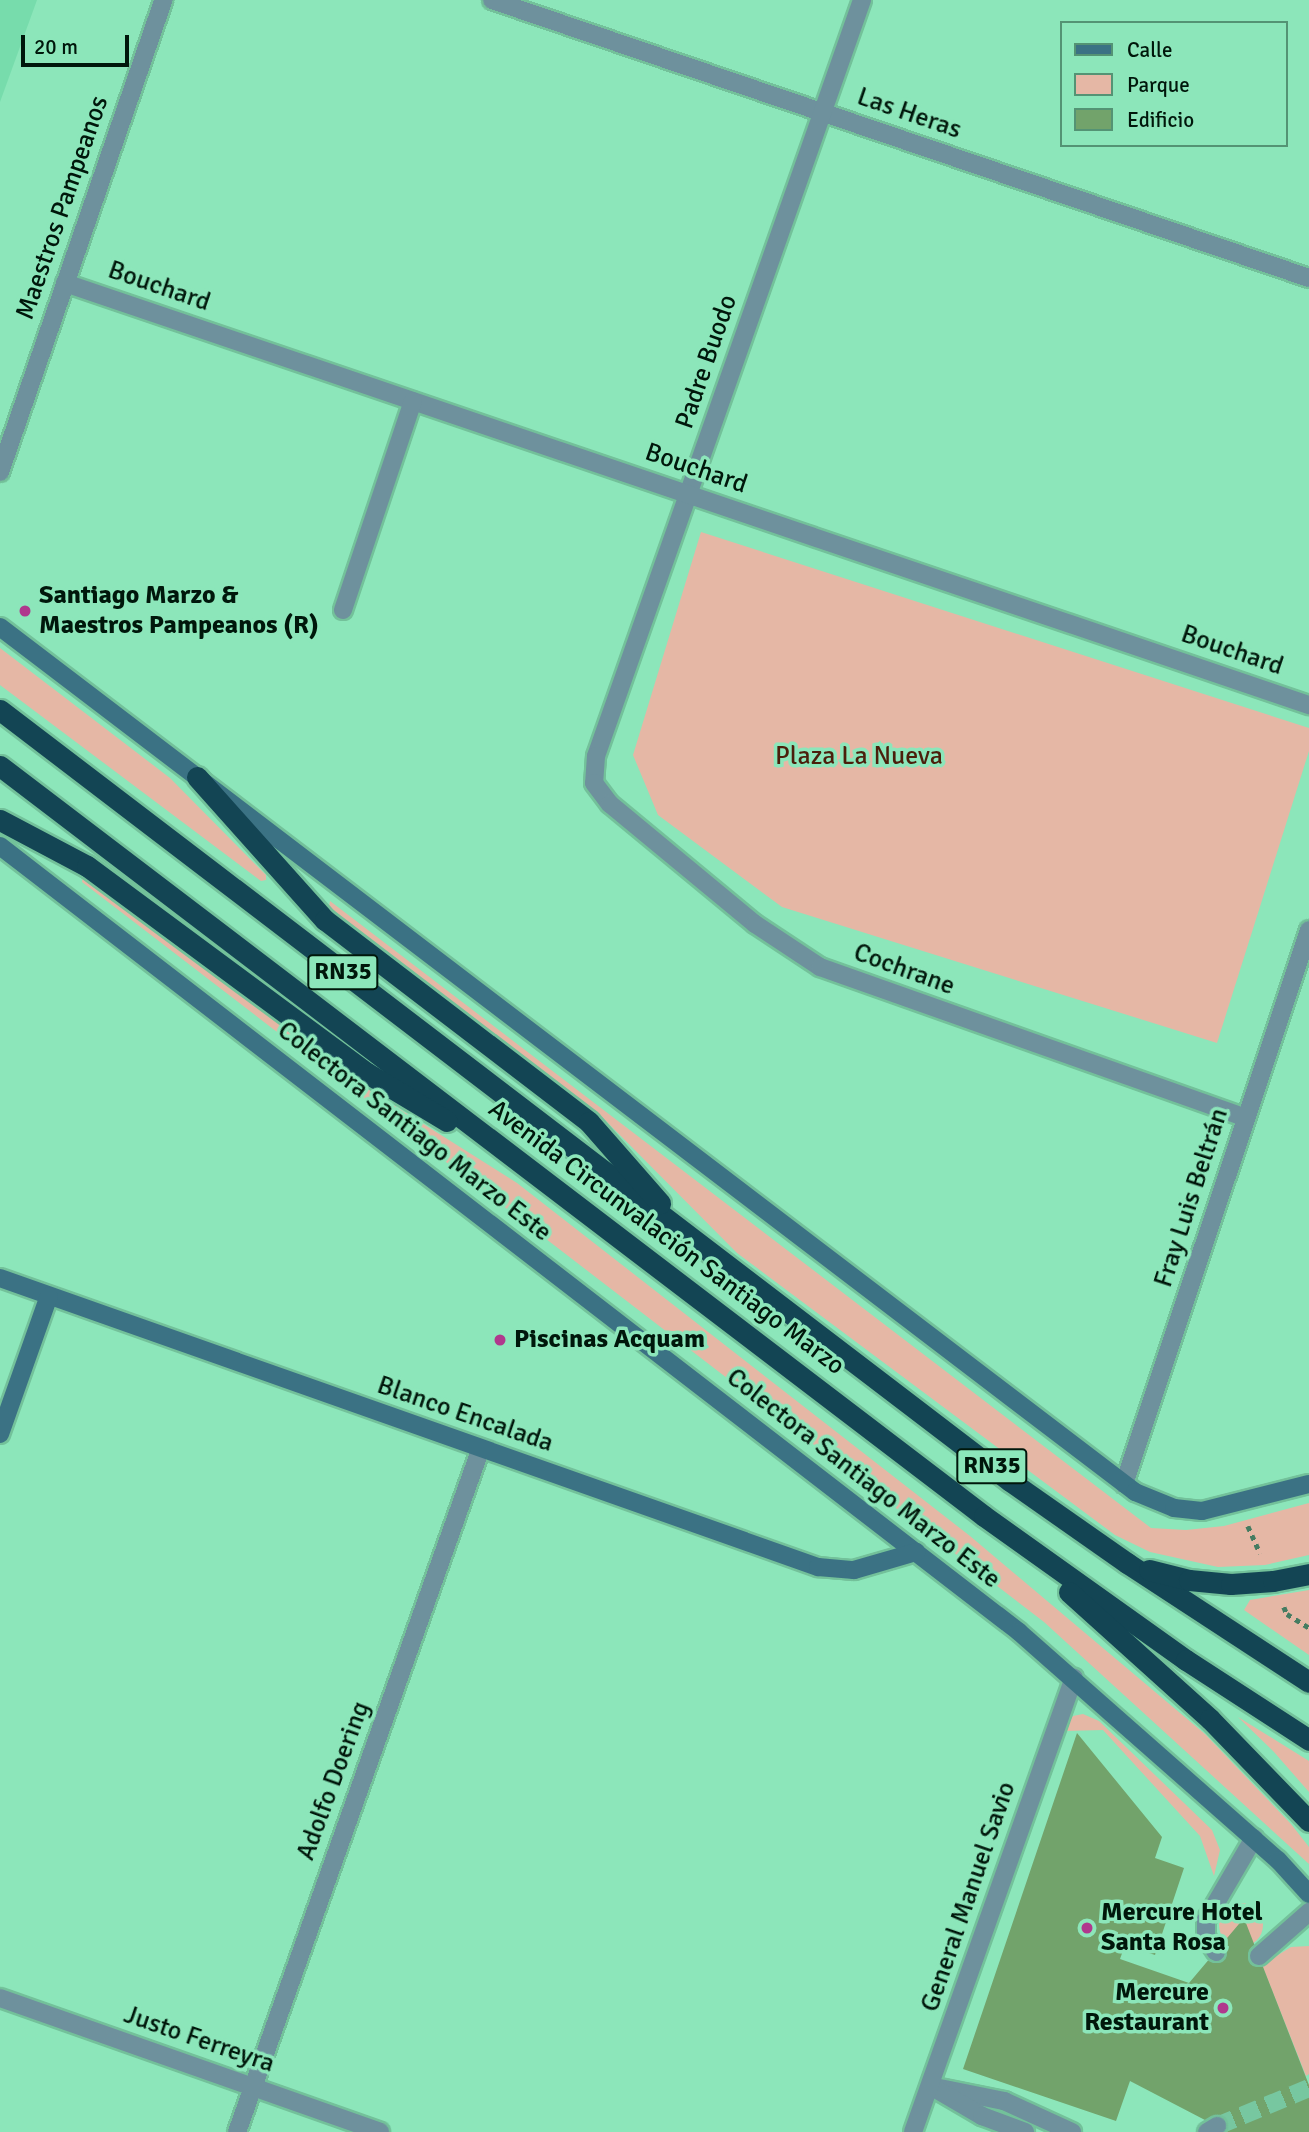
<!DOCTYPE html>
<html>
<head>
<meta charset="utf-8">
<style>
  body { margin:0 }
  #map { position:relative; width:1309px; height:2132px; overflow:hidden; background:#8ce6ba; font-family:Signika,sans-serif }
  div>[style] { position:absolute }
  [style*='--x'] { left:calc(var(--x)*1px); top:calc(var(--y)*1px); width:calc(var(--w)*1px); rotate:calc(var(--a)*1deg) }
  .built>* { inset:0; background:#77dcac }
  .green>* { inset:0; background:#e5b7a5 }
  .round { border-radius:50% }
  .building>* { inset:0; background:#72a36b }
  .street-tunnel>* { height:18px; margin-top:-9px; transform-origin:0; background:repeating-linear-gradient(90deg,#77c7a0 0 18px,transparent 0 27px) }
  .path>* { height:4.5px; margin-top:-2.25px; transform-origin:0; background:repeating-linear-gradient(90deg,#457c61 0 5px,transparent 0 10px) }
  .roads { filter:drop-shadow(2px 0 #73c19a) drop-shadow(-2px 0 #73c19a) drop-shadow(0 2px #73c19a) drop-shadow(0 -2px #73c19a) }
  .lane>* { height:18px; margin:-9px; padding:0 9px; transform-origin:9px; border-radius:9px; background:#6e919d }
  .street>* { height:18px; margin:-9px; padding:0 9px; transform-origin:9px; border-radius:9px; background:#6e919d }
  .secondary>* { height:18px; margin:-9px; padding:0 9px; transform-origin:9px; border-radius:9px; background:#3b7284 }
  .highway>* { height:21px; margin:-10.5px; padding:0 10.5px; transform-origin:10.5px; border-radius:10.5px; background:#134554 }
  .dots>* { width:19px; height:19px; translate:-50% -50%; box-sizing:border-box; border:4px solid #8ce6ba; border-radius:50% }
  span { translate:-50% -50%; white-space:nowrap; text-align:center; line-height:1.15; -webkit-text-stroke:7px #8ce6ba; paint-order:stroke }
  .shield-label span { padding:2px 5px; background:#8ce6ba; border:2px solid; border-radius:5px; -webkit-text-stroke-width:0 }
  .shield-label { font-size:24px; color:#00170b; font-weight:700 }
  .street-label { font-size:26px; color:#00170b }
  .poi-label { font-size:26px; color:#00170b; font-weight:700 }
  .left { translate:0 -50%; text-align:left }
  .right { translate:-100% -50%; text-align:right }
  .park-label { font-size:26px; color:#4b1e0b }
  .legend { position:absolute; left:1060px; top:21px; width:228px; height:126px; box-sizing:border-box; background:#8ce6ba; border:2px solid #549374; margin:0; padding:9px 12px; list-style:none; font-size:21px; color:#00170b }
  .legend li { display:flex; align-items:center; gap:14px; height:35px }
  .legend b { width:35px; border:2px solid #549374 }
  .scale { position:absolute; left:21px; top:35px; width:108px; height:32px; box-sizing:border-box; border:4px solid #00170b; border-top:0; padding-left:9px; font-size:21px; line-height:24px; white-space:nowrap; color:#00170b; -webkit-text-stroke:5px #8ce6ba; paint-order:stroke }
</style>
</head>
<body>
<div id="map">
  <div class="built">
    <div style="clip-path:polygon(0 0,37px 0,0 102px)"></div>
  </div>
  <div class="green">
    <div style="clip-path:polygon(701px 532px,1309px 728px,1309px 751px,1217px 1043px,782px 907px,658px 815px,633px 755px)"></div>
    <div style="clip-path:polygon(0 648px,170px 778px,266px 875px,266px 880px,261px 881px,0 685px)"></div>
    <div style="clip-path:polygon(83px 876px,360px 1084px,517px 1183px,970px 1536px,1205px 1734px,1291px 1824px,1309px 1847px,1309px 1864px,1044px 1622px,82px 882px)"></div>
    <div style="clip-path:polygon(330px 901px,1151px 1528px,1186px 1530px,1224px 1526px,1309px 1503px,1309px 1555px,1265px 1565px,1218px 1567px,1150px 1552px,1115px 1535px,737px 1253px,599px 1114px,329px 907px)"></div>
    <div style="clip-path:polygon(1309px 1590px,1309px 1655px,1244px 1610px,1250px 1600px)"></div>
    <div style="clip-path:polygon(1083px 1714px,1099px 1721px,1212px 1830px,1220px 1850px,1214px 1876px,1200px 1836px,1103px 1730px,1064px 1731px,1073px 1716px)"></div>
    <div style="clip-path:polygon(1238px 1717px,1309px 1761px,1309px 1792px,1274px 1752px)"></div>
    <div class="round" style="left:1219px;top:1903px;width:44px;height:44px"></div>
    <div style="clip-path:polygon(1309px 1946px,1309px 2074px,1306px 2076px,1262px 1965px,1291px 1947px)"></div>
  </div>
  <div class="building">
    <div style="clip-path:polygon(1077px 1733px,1162px 1837px,1155px 1858px,1184px 1868px,1155px 1955px,1125px 1945px,1120px 1959px,1189px 1983px,1244px 1918px,1309px 2085px,1309px 2132px,1228px 2132px,1130px 2081px,1116px 2121px,963px 2069px)"></div>
  </div>
  <div class="street-tunnel">
    <div style="--x:1217;--y:2126;--w:100;--a:-22.4"></div>
  </div>
  <div class="path">
    <div style="--x:1248;--y:1526;--w:30;--a:66"></div>
    <div style="--x:1284;--y:1607;--w:8;--a:67"></div>
    <div style="--x:1287;--y:1614;--w:26;--a:32"></div>
  </div>
  <div class="roads">
    <div class="lane">
      <div style="--x:1216;--y:1952;--w:18;--a:-124"></div>
      <div style="--x:1206;--y:1937;--w:17;--a:-90"></div>
      <div style="--x:1206;--y:1920;--w:95;--a:-59.7"></div>
      <div style="--x:1259;--y:1956;--w:67;--a:-41.3"></div>
    </div>
    <div class="street">
      <div style="--x:492;--y:0;--w:863;--a:18.79"></div>
      <div style="--x:862;--y:0;--w:801;--a:109.38"></div>
      <div style="--x:596;--y:756;--w:27;--a:94"></div>
      <div style="--x:594;--y:783;--w:26;--a:53"></div>
      <div style="--x:610;--y:804;--w:188;--a:39.6"></div>
      <div style="--x:755;--y:924;--w:78;--a:33.5"></div>
      <div style="--x:820;--y:967;--w:452;--a:19.5"></div>
      <div style="--x:65;--y:283;--w:1314;--a:18.74"></div>
      <div style="--x:0;--y:472;--w:499;--a:-70.9"></div>
      <div style="--x:343;--y:610;--w:220;--a:-71.5"></div>
      <div style="--x:1124;--y:1484;--w:584;--a:-71.53"></div>
      <div style="--x:0;--y:1998;--w:403;--a:19.4"></div>
      <div style="--x:930;--y:2086;--w:76;--a:11.5"></div>
      <div style="--x:1004;--y:2101;--w:75;--a:24.5"></div>
      <div style="--x:939;--y:2091;--w:50;--a:30.2"></div>
      <div style="--x:982;--y:2116;--w:46;--a:20.4"></div>
      <div style="--x:237;--y:2132;--w:726;--a:-70.37"></div>
      <div style="--x:913;--y:2132;--w:482;--a:-70.5"></div>
      <div style="--x:1207;--y:2132;--w:12;--a:-31"></div>
    </div>
    <div class="secondary">
      <div style="--x:0;--y:627;--w:1427;--a:37.31"></div>
      <div style="--x:1135;--y:1492;--w:42;--a:22.3"></div>
      <div style="--x:1174;--y:1508;--w:28;--a:6"></div>
      <div style="--x:1202;--y:1511;--w:110;--a:-14.2"></div>
      <div style="--x:0;--y:846;--w:1287;--a:37.64"></div>
      <div style="--x:1019;--y:1632;--w:345;--a:41.4"></div>
      <div style="--x:1278;--y:1860;--w:46;--a:47.6"></div>
      <div style="--x:0;--y:1278;--w:868;--a:19.46"></div>
      <div style="--x:818;--y:1567;--w:36;--a:5"></div>
      <div style="--x:854;--y:1570;--w:65;--a:-16.2"></div>
      <div style="--x:0;--y:1434;--w:146;--a:-70.5"></div>
    </div>
    <div class="highway">
      <div style="--x:0;--y:710;--w:1271;--a:37.36"></div>
      <div style="--x:1010;--y:1481;--w:143;--a:35"></div>
      <div style="--x:1127;--y:1563;--w:217;--a:33.2"></div>
      <div style="--x:0;--y:766;--w:1237;--a:37.31"></div>
      <div style="--x:984;--y:1516;--w:248;--a:35.5"></div>
      <div style="--x:1186;--y:1660;--w:147;--a:33"></div>
      <div style="--x:197;--y:777;--w:192;--a:48.2"></div>
      <div style="--x:325;--y:920;--w:332;--a:37.4"></div>
      <div style="--x:589;--y:1122;--w:108;--a:48.8"></div>
      <div style="--x:0;--y:820;--w:98;--a:27.9"></div>
      <div style="--x:87;--y:866;--w:348;--a:36.5"></div>
      <div style="--x:367;--y:1073;--w:93;--a:31"></div>
      <div style="--x:1149;--y:1570;--w:41;--a:14"></div>
      <div style="--x:1189;--y:1580;--w:42;--a:5.4"></div>
      <div style="--x:1231;--y:1584;--w:42;--a:-4.1"></div>
      <div style="--x:1273;--y:1581;--w:37;--a:-11"></div>
      <div style="--x:1069;--y:1592;--w:190;--a:42"></div>
      <div style="--x:1210;--y:1719;--w:142;--a:45.9"></div>
    </div>
  </div>
  <div class="dots">
    <div style="left:25px;top:611px;background:#b0388d"></div>
    <div style="left:500px;top:1340px;background:#b0388d"></div>
    <div style="left:1087px;top:1928px;background:#b0388d"></div>
    <div style="left:1223px;top:2008px;background:#b0388d"></div>
  </div>
  <div class="shield-label">
    <span style="left:343px;top:972px">RN35</span>
    <span style="left:992px;top:1466px">RN35</span>
  </div>
  <div class="street-label">
    <span style="left:909px;top:114px;rotate:19deg">Las Heras</span>
    <span style="left:63px;top:208px;rotate:-71deg">Maestros Pampeanos</span>
    <span style="left:159px;top:287px;rotate:19deg">Bouchard</span>
    <span style="left:707px;top:362px;rotate:-71deg">Padre Buodo</span>
    <span style="left:696px;top:469px;rotate:19deg">Bouchard</span>
    <span style="left:1232px;top:651px;rotate:19deg">Bouchard</span>
    <span style="left:904px;top:970px;rotate:20deg">Cochrane</span>
    <span style="left:414px;top:1132px;rotate:38deg">Colectora Santiago Marzo Este</span>
    <span style="left:1192px;top:1198px;rotate:-72deg">Fray Luis Beltrán</span>
    <span style="left:666px;top:1238px;rotate:37deg">Avenida Circunvalación Santiago Marzo</span>
    <span style="left:465px;top:1415px;rotate:19deg">Blanco Encalada</span>
    <span style="left:863px;top:1479px;rotate:38deg">Colectora Santiago Marzo Este</span>
    <span style="left:334px;top:1781px;rotate:-70deg">Adolfo Doering</span>
    <span style="left:969px;top:1897px;rotate:-71deg">General Manuel Savio</span>
    <span style="left:199px;top:2040px;rotate:19deg">Justo Ferreyra</span>
  </div>
  <div class="poi-label">
    <span class="left" style="left:39px;top:611px">Santiago Marzo &amp;<br>Maestros Pampeanos (R)</span>
    <span class="left" style="left:514px;top:1340px">Piscinas Acquam</span>
    <span class="left" style="left:1101px;top:1928px">Mercure Hotel<br>Santa Rosa</span>
    <span class="right" style="left:1209px;top:2008px">Mercure<br>Restaurant</span>
  </div>
  <div class="park-label">
    <span style="left:859px;top:757px">Plaza La Nueva</span>
  </div>
  <ul class="legend">
  <li><b style="height:9px;background:#3b7284"></b>Calle</li>
  <li><b style="height:19px;background:#e5b7a5"></b>Parque</li>
  <li><b style="height:19px;background:#72a36b"></b>Edificio</li>
  </ul>
  <div class="scale">20 m</div>
</div>
</body>
</html>
